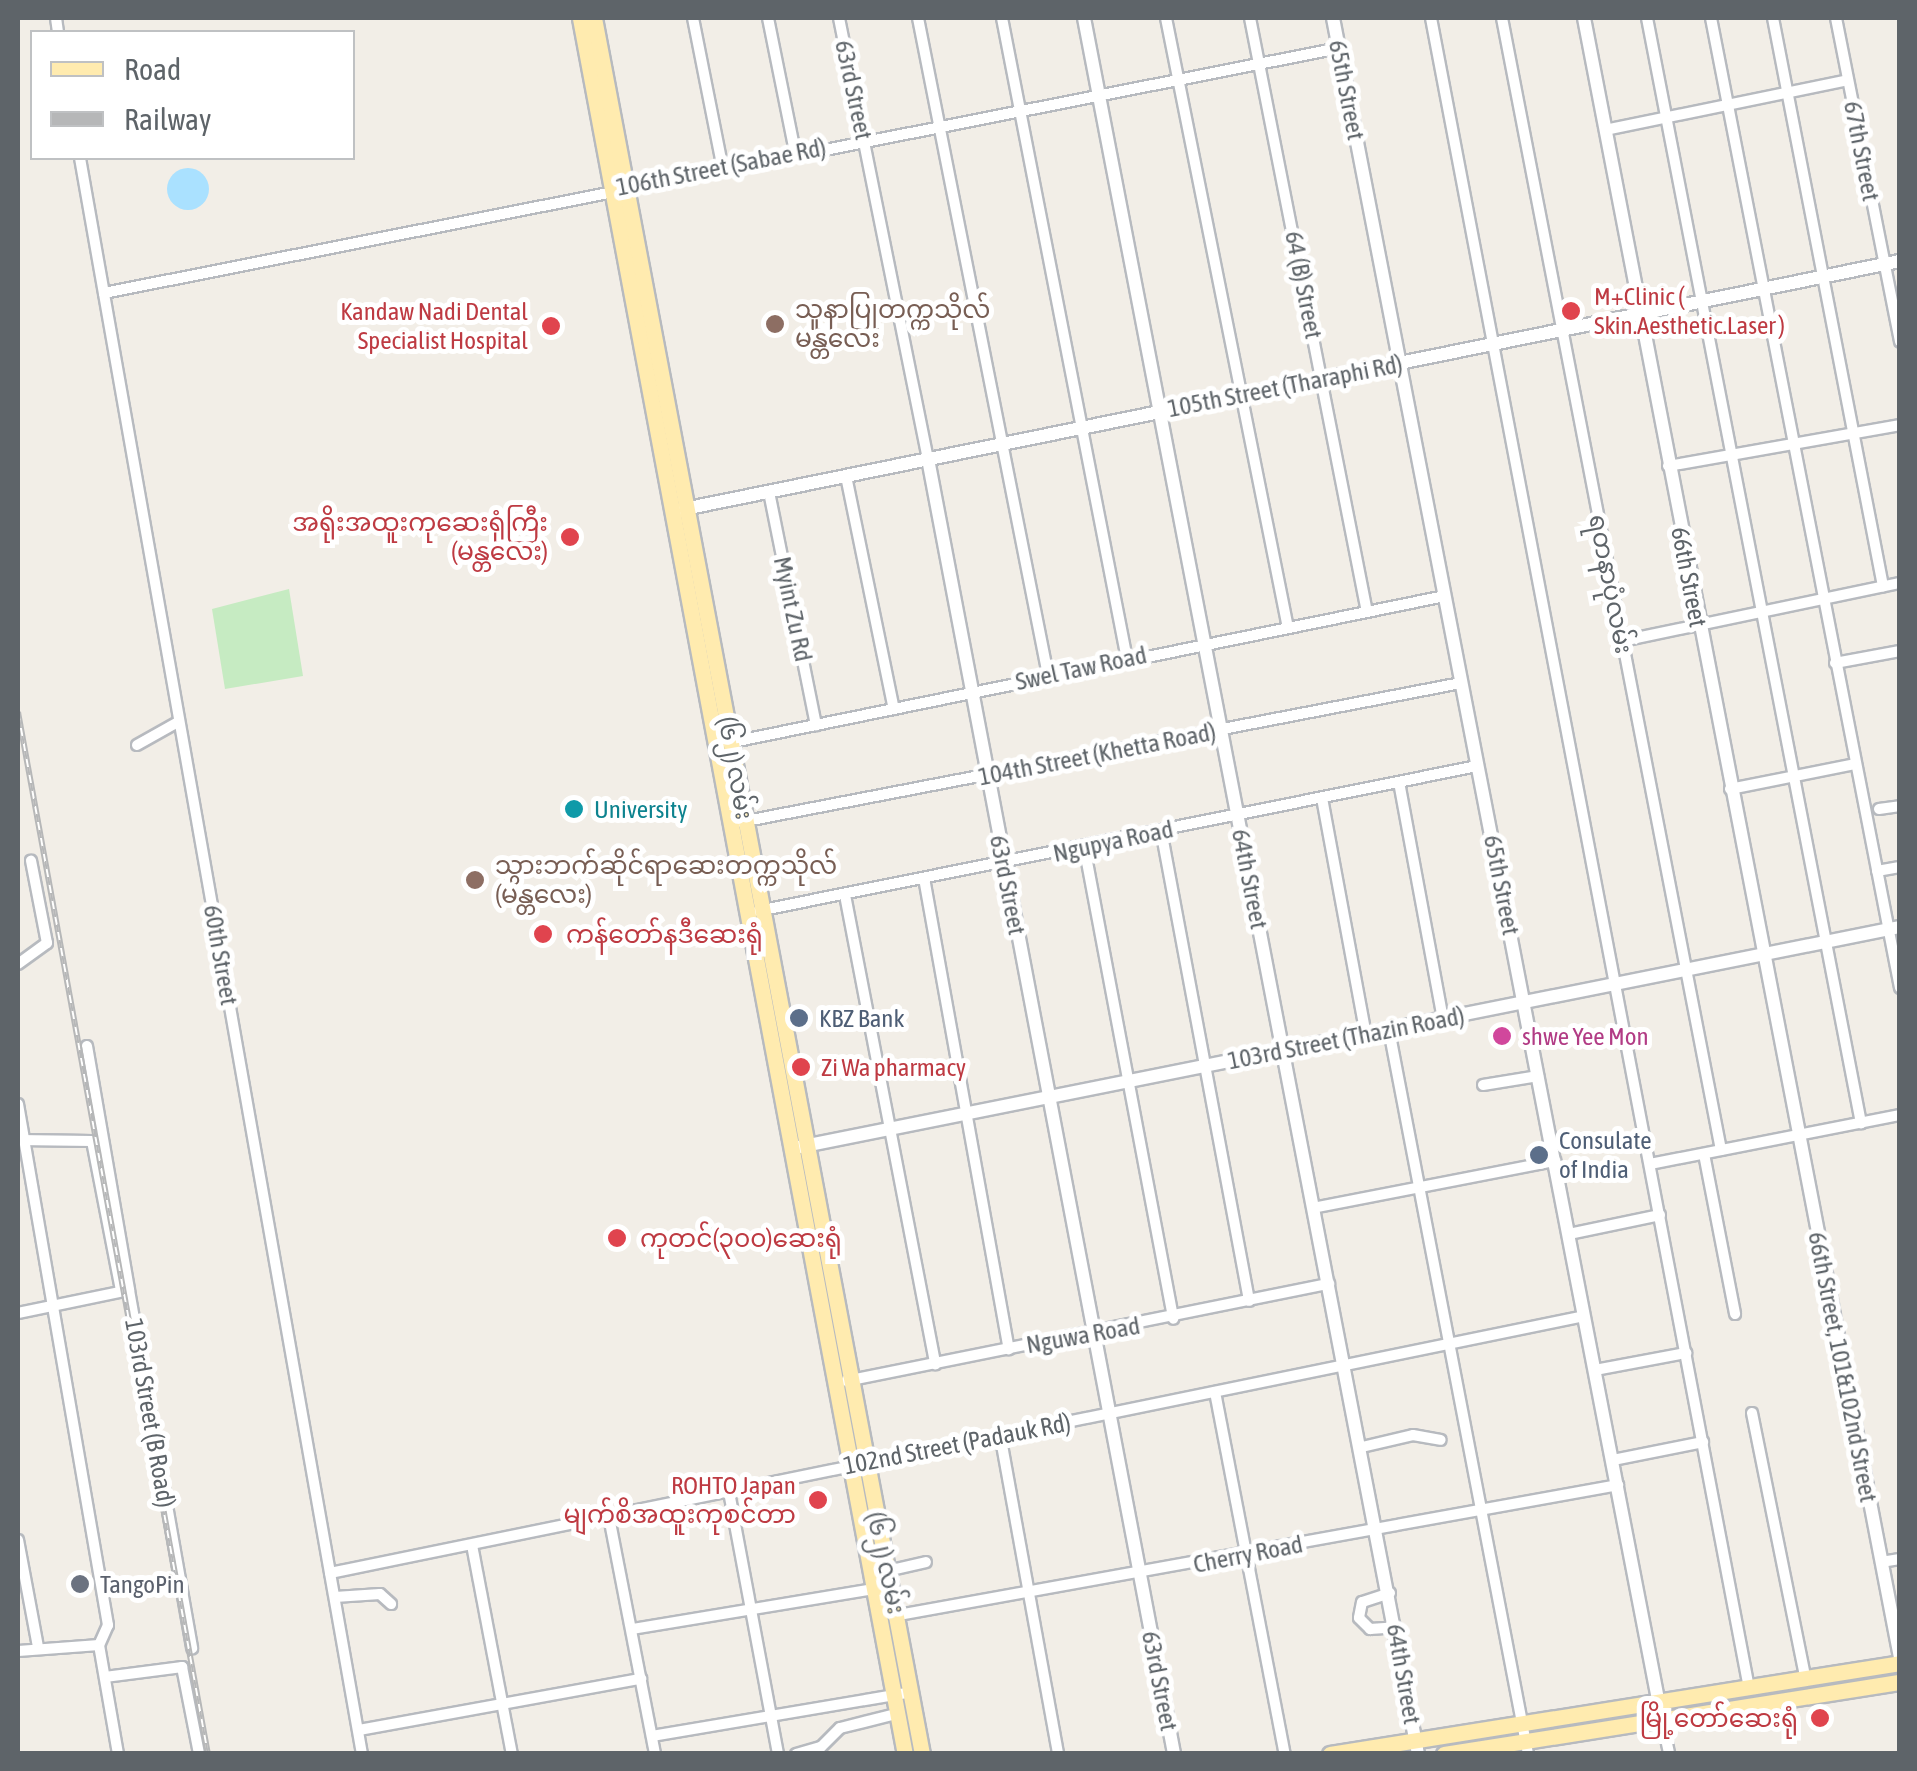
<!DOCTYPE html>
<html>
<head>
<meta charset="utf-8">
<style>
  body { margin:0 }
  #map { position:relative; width:1917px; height:1771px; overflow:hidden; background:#f2eee7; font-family:"Asap Condensed","Noto Sans Myanmar",sans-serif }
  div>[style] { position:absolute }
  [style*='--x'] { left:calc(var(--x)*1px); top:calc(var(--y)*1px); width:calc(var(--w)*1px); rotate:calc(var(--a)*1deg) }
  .green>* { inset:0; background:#c6ebc2 }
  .water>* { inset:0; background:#aae1ff }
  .round { border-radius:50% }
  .roads { filter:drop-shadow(2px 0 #b7babf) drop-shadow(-2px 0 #b7babf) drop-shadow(0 2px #b7babf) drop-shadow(0 -2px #b7babf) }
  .minor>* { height:10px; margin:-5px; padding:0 5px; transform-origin:5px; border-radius:5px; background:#fff }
  .tertiary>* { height:12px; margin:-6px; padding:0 6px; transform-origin:6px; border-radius:6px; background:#fff }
  .primary>* { height:15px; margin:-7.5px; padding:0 7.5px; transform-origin:7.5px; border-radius:7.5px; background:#ffebaf }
  .rail>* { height:6px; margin-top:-3px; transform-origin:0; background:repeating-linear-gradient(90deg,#fff 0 8px,#b6b7b8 0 16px); box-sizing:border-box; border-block:2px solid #b6b7b8 }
  .dots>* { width:28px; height:28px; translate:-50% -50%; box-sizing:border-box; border:5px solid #fff; border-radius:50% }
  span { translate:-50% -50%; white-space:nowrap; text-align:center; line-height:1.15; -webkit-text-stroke:10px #fff; paint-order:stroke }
  .street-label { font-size:25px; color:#5e6469 }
  .health-label { font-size:25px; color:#be3a42 }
  .left { translate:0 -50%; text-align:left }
  .right { translate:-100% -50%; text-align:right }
  .education-label { font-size:25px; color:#785e54 }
  .culture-label { font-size:25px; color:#0d838f }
  .service-label { font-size:25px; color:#4e5e75 }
  .hotel-label { font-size:25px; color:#b23c85 }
  .worship-label { font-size:25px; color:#5b616d }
  .frame { position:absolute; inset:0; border:20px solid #5e6469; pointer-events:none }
  .legend { position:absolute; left:30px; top:30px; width:325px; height:130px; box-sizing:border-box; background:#fff; border:2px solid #bfc1c3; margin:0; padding:12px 18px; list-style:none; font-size:30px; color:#5e6469 }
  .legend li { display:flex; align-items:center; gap:20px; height:50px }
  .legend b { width:50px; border:2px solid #bfc1c3 }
</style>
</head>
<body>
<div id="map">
  <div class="green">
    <div style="clip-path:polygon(289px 589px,303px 676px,225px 689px,212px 609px)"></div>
  </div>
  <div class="water">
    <div class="round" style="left:167px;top:168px;width:42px;height:42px"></div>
  </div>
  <div class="roads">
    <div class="minor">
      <div style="--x:56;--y:18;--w:14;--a:82"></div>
      <div style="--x:693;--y:18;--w:150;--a:78.8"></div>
      <div style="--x:768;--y:18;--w:137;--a:78.6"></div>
      <div style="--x:839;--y:18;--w:450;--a:78.6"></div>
      <div style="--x:918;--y:18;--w:670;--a:78.81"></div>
      <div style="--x:1002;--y:18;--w:653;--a:78.97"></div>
      <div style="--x:1166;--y:18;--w:622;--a:78.69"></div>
      <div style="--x:1250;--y:18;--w:605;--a:78.86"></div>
      <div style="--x:1431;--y:18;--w:1700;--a:79.22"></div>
      <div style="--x:1502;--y:18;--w:1153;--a:79.05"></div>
      <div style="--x:1647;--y:18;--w:1126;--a:79.04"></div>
      <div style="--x:1711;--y:18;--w:988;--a:78.97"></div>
      <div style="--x:1773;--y:18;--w:579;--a:79.04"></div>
      <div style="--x:1836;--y:18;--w:330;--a:78.8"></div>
      <div style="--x:1605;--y:130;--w:248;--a:-11.6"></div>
      <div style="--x:80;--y:158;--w:1621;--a:79.98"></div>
      <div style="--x:104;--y:293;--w:1259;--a:-11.22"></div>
      <div style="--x:1668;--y:466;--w:236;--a:-10"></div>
      <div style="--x:846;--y:476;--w:238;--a:78.4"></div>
      <div style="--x:769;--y:492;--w:238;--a:78.6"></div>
      <div style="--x:1622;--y:641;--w:284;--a:-11.8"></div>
      <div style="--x:1835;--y:663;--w:66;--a:-10.5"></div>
      <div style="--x:728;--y:743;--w:732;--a:-11.59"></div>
      <div style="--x:137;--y:745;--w:47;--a:-29.3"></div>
      <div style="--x:1399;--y:782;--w:242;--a:79.5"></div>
      <div style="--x:1730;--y:789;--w:127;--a:-11.3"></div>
      <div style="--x:1322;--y:798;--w:241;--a:79.5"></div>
      <div style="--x:1879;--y:809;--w:21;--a:-8"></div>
      <div style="--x:741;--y:822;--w:733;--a:-10.93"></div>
      <div style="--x:1161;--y:830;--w:479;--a:79.4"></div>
      <div style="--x:1084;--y:846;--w:481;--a:79.3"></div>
      <div style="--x:1877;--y:871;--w:23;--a:-10"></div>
      <div style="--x:924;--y:878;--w:479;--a:79.8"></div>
      <div style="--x:845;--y:895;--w:478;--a:79.1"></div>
      <div style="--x:758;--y:911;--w:733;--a:-11.4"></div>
      <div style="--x:18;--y:964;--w:36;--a:-36"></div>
      <div style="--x:47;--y:943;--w:84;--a:-101"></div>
      <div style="--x:1389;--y:1030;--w:737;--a:79.13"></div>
      <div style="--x:87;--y:1046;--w:248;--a:80.2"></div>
      <div style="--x:1483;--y:1085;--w:56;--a:-9.3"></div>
      <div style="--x:18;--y:1104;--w:529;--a:80.2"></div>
      <div style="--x:108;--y:1625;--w:22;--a:114"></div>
      <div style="--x:99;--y:1645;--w:81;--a:175.8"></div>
      <div style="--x:18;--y:1140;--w:74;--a:0.8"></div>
      <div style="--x:92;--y:1141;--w:152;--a:79"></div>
      <div style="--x:1704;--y:1154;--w:163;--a:79"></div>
      <div style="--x:1650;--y:1164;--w:255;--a:-11.1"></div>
      <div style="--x:1313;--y:1208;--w:247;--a:-11"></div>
      <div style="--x:1569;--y:1234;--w:93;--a:-11.8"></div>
      <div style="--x:18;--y:1313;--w:113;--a:-11.7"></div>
      <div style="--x:129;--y:1290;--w:364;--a:80"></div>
      <div style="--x:1595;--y:1370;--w:93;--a:-10.6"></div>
      <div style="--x:846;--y:1381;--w:493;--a:-11.4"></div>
      <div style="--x:1215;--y:1392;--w:369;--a:79.1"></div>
      <div style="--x:1752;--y:1413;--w:269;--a:78.6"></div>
      <div style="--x:1000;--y:1434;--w:325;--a:79.7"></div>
      <div style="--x:1362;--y:1447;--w:52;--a:-13.2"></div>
      <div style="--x:1413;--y:1435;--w:28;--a:10"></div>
      <div style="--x:1613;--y:1460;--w:92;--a:-11.3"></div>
      <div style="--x:729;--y:1492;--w:267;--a:79.4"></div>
      <div style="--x:609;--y:1517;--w:241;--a:79"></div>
      <div style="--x:18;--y:1540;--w:109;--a:79.4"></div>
      <div style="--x:472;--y:1545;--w:213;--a:79.2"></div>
      <div style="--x:1881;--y:1562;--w:19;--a:-9"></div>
      <div style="--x:883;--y:1572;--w:44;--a:-13.1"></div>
      <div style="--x:330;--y:1573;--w:1280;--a:-11.58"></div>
      <div style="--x:1390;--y:1593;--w:29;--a:162"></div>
      <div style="--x:1362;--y:1602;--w:16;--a:101"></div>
      <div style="--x:1359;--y:1618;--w:16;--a:45"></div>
      <div style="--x:1370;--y:1629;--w:26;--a:-4"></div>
      <div style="--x:335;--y:1597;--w:45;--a:-3.8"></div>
      <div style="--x:380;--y:1594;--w:15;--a:42"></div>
      <div style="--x:893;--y:1616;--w:737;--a:-10.24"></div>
      <div style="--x:632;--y:1629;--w:263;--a:-9.4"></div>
      <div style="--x:99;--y:1645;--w:111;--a:80.1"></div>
      <div style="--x:105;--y:1677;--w:78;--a:-7.4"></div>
      <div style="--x:182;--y:1667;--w:89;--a:78.9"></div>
      <div style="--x:1662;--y:1720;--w:35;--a:78"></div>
      <div style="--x:359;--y:1730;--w:287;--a:-10.3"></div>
      <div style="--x:652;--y:1736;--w:264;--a:-9.6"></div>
      <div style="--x:796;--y:1754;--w:26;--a:-16"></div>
      <div style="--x:821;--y:1747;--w:27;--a:-45"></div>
      <div style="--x:840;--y:1728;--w:58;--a:-14"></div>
    </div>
    <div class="tertiary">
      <div style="--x:1084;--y:18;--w:1768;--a:79.11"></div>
      <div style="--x:1333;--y:18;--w:1734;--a:79.06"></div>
      <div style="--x:1584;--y:18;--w:1670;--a:79.09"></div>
      <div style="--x:928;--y:459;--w:1318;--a:79.24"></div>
      <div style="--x:679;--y:510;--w:1246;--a:-11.53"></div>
      <div style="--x:799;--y:1147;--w:1123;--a:-11.3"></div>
    </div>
    <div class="primary">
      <div style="--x:580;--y:18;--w:1766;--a:79.4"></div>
      <div style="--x:594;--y:18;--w:1767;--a:79.3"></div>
      <div style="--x:1330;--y:1754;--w:577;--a:-9.07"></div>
      <div style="--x:1444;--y:1754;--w:462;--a:-9"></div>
    </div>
  </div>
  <div class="rail">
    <div style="--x:18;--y:712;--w:1059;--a:79.67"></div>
  </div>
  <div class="dots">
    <div style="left:1571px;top:311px;background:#e0444e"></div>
    <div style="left:775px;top:324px;background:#8d6e63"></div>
    <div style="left:551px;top:326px;background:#e0444e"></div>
    <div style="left:570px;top:537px;background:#e0444e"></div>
    <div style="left:574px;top:809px;background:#0f9aa8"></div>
    <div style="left:475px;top:880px;background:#8d6e63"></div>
    <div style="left:543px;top:934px;background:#e0444e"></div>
    <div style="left:799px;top:1018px;background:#5c6f8a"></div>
    <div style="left:1502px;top:1036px;background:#d1479c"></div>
    <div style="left:801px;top:1067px;background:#e0444e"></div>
    <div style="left:1539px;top:1155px;background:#5c6f8a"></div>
    <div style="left:617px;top:1238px;background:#e0444e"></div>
    <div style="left:818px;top:1500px;background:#e0444e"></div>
    <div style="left:80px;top:1584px;background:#6b7280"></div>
    <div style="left:1820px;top:1718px;background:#e0444e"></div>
  </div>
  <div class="street-label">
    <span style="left:854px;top:90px;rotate:78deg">63rd Street</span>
    <span style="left:1347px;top:90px;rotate:79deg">65th Street</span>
    <span style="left:1862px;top:151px;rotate:79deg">67th Street</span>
    <span style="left:721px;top:167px;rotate:-11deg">106th Street (Sabae Rd)</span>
    <span style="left:1304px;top:285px;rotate:79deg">64 (B) Street</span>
    <span style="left:1285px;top:386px;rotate:-11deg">105th Street (Tharaphi Rd)</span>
    <span style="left:1689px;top:577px;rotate:79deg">66th Street</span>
    <span style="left:1611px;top:584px;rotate:79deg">ရတနာပုံလမ်း</span>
    <span style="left:793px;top:609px;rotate:78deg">Myint Zu Rd</span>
    <span style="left:1081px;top:668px;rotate:-12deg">Swel Taw Road</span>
    <span style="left:1097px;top:754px;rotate:-11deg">104th Street (Khetta Road)</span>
    <span style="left:736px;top:768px;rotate:80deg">(၆၂) လမ်း</span>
    <span style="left:1113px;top:841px;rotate:-12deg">Ngupya Road</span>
    <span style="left:1250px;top:879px;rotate:79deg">64th Street</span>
    <span style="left:1008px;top:885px;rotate:79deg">63rd Street</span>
    <span style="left:1502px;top:885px;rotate:79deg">65th Street</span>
    <span style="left:221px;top:955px;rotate:80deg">60th Street</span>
    <span style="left:1346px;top:1038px;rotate:-11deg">103rd Street (Thazin Road)</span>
    <span style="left:1083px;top:1335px;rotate:-10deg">Nguwa Road</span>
    <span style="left:1843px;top:1367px;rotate:79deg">66th Street, 101&amp;102nd Street</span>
    <span style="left:150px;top:1413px;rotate:80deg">103rd Street (B Road)</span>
    <span style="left:957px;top:1444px;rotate:-11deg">102nd Street (Padauk Rd)</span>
    <span style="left:1248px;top:1554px;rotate:-11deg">Cherry Road</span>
    <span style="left:886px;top:1563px;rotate:78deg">(၆၂) လမ်း</span>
    <span style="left:1404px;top:1674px;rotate:80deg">64th Street</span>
    <span style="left:1160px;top:1681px;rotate:79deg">63rd Street</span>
  </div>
  <div class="health-label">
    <span class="left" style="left:1594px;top:311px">M+Clinic (<br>Skin.Aesthetic.Laser )</span>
    <span class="right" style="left:528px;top:326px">Kandaw Nadi Dental<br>Specialist Hospital</span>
    <span class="right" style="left:548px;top:537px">အရိုးအထူးကုဆေးရုံကြီး<br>(မန္တလေး)</span>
    <span class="left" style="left:566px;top:934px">ကန်တော်နဒီဆေးရုံ</span>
    <span class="left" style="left:821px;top:1067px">Zi Wa pharmacy</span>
    <span class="left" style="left:640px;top:1238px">ကုတင်(၃၀၀)ဆေးရုံ</span>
    <span class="right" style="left:796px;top:1500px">ROHTO Japan<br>မျက်စိအထူးကုစင်တာ</span>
    <span class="right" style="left:1798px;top:1718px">မြို့တော်ဆေးရုံ</span>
  </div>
  <div class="education-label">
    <span class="left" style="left:795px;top:324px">သူနာပြုတက္ကသိုလ်<br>မန္တလေး</span>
    <span class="left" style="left:495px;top:880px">သွားဘက်ဆိုင်ရာဆေးတက္ကသိုလ်<br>(မန္တလေး)</span>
  </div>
  <div class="culture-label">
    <span class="left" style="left:594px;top:809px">University</span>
  </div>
  <div class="service-label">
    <span class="left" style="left:819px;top:1018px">KBZ Bank</span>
    <span class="left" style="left:1559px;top:1155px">Consulate<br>of India</span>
  </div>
  <div class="hotel-label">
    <span class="left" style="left:1522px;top:1036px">shwe Yee Mon</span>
  </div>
  <div class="worship-label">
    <span class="left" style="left:100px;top:1584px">TangoPin</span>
  </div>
  <div class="frame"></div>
  <ul class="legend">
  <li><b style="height:12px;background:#ffebaf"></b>Road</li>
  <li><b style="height:12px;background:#b6b7b8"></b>Railway</li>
  </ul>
</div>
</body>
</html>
